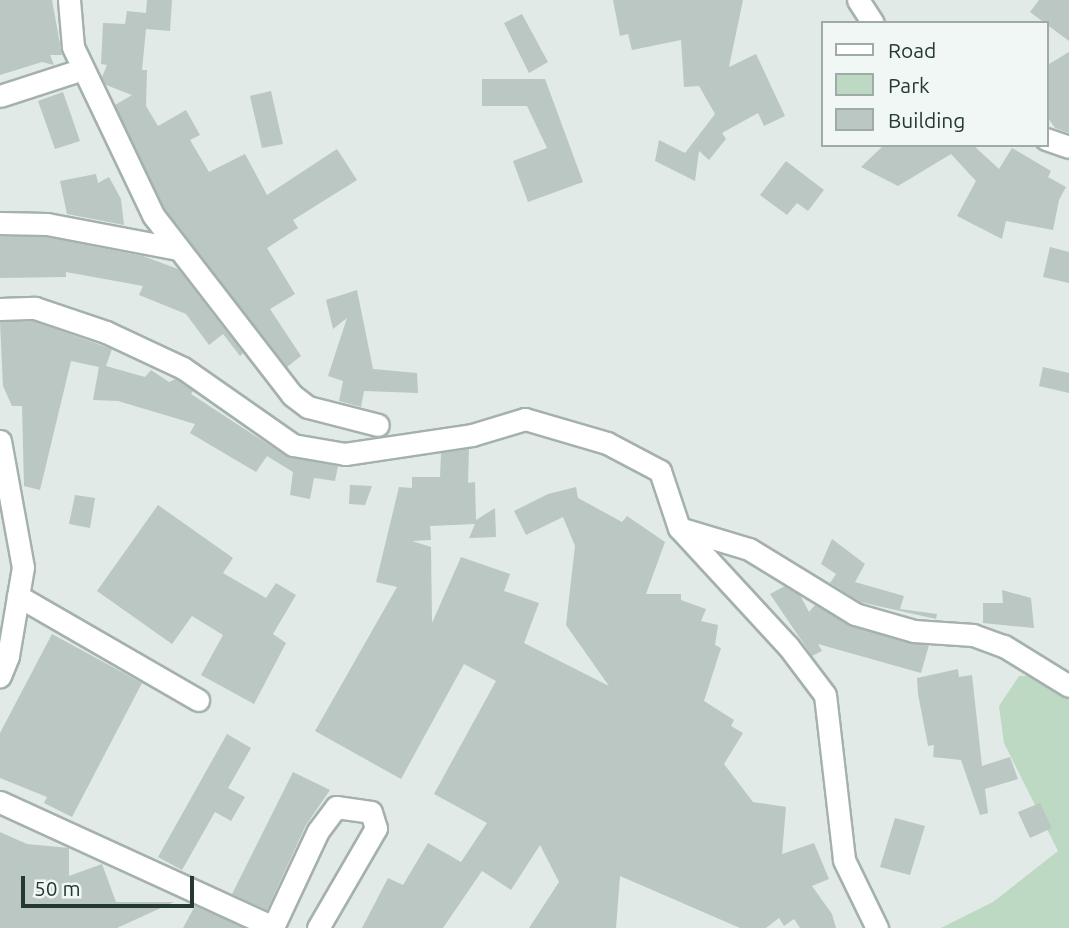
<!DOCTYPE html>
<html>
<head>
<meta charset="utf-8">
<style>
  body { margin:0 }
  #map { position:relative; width:1069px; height:928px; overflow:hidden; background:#e1eae6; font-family:Ubuntu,sans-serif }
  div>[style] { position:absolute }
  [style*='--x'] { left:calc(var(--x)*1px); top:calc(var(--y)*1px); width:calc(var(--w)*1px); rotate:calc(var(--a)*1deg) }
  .green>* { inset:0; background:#bdd9c4 }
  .building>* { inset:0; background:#bac7c2 }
  .roads { filter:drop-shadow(2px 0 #a5b1ad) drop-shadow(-2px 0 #a5b1ad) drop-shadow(0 2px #a5b1ad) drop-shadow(0 -2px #a5b1ad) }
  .minor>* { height:21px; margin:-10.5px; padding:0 10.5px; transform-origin:10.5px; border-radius:10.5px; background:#fff }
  span { translate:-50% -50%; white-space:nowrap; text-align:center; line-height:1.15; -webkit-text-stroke:5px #f1f7f4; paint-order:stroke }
  .legend { position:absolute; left:821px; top:21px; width:228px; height:126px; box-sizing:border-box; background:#f1f7f4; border:2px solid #9faba7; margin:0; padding:9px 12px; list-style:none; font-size:21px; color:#243933 }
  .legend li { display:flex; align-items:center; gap:14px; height:35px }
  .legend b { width:35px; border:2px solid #9faba7 }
  .scale { position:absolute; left:21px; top:876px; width:173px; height:32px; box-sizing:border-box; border:4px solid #243933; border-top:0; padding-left:9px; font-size:21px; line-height:24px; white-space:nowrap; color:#243933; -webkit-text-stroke:5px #f1f7f4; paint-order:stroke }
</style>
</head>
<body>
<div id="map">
  <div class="green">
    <div style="clip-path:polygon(1019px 676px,1049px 676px,1069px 682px,1069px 928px,941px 928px,993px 902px,1058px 851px,1004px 743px,999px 706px)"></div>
  </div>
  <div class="building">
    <div style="clip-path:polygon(0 0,52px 0,62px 55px,50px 55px,54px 65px,42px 62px,0 75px)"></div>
    <div style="clip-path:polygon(147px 0,172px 0,170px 31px,146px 29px,142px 70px,147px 70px,146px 106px,158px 126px,186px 110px,200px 135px,190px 140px,209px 172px,245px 154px,267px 195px,337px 149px,357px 180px,293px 220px,298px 228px,267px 248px,295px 294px,270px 309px,301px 356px,287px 367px,164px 208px,115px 105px,132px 95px,106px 85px,102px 77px,107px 65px,101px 64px,103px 23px,125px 24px,127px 11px,146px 13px)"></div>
    <div style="clip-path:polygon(613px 0,743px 0,729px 67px,756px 54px,785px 116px,764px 126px,758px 113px,722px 133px,726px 139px,709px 160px,699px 151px,695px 181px,655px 161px,659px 140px,685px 153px,715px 114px,699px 86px,684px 87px,681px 40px,632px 50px,628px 34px,620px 36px)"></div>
    <div style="clip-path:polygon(1039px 0,1069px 0,1069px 41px,1030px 12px)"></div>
    <div style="clip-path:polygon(522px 14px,548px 62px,529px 73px,504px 23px)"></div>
    <div style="clip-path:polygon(1069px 52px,1069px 133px,1055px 128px,1046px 115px,1046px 66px)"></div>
    <div style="clip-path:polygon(482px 79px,545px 79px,583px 182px,528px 202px,513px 161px,547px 148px,527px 106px,482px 106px)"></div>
    <div style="clip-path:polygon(271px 91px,283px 144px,262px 148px,250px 96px)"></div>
    <div style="clip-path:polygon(63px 92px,80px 141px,55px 149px,38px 101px)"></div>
    <div style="clip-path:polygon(884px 145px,973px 145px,999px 169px,1012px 148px,1051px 171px,1048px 177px,1066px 187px,1059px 200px,1053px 230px,1006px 221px,1002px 239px,957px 216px,976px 181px,951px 154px,898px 186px,861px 167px)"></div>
    <div style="clip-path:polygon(786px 161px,824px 190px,808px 211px,797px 203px,787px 215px,760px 195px)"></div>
    <div style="clip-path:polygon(96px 174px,98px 183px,109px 177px,121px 199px,124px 225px,67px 214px,60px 181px)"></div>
    <div style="clip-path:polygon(0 236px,46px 237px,143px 256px,178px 269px,243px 353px,240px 356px,223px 334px,209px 345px,186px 314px,139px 295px,143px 286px,66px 272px,66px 277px,0 278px)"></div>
    <div style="clip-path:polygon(1050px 247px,1069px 252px,1069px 283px,1043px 277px)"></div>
    <div style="clip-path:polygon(357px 290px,373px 369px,417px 373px,418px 393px,364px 391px,361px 407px,339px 401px,343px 381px,328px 376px,347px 318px,333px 329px,326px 300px)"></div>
    <div style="clip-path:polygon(33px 321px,112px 349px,106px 366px,145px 377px,151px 370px,169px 382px,176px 379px,193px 391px,191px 394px,286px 456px,338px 466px,335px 481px,314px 478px,310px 499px,290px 495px,293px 472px,267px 456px,256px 472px,190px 433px,195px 424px,118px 401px,93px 400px,99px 367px,71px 361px,40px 490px,24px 486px,22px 406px,12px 406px,3px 386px,0 322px)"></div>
    <div style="clip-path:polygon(1043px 367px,1069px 373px,1069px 393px,1039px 386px)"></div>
    <div style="clip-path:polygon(469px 449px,468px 483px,475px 482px,476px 520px,495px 508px,496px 537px,469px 538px,475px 524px,430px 526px,431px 540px,412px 541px,431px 547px,432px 623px,461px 557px,510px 574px,504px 591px,539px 603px,524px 643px,609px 686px,566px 625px,575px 546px,563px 517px,526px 535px,514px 511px,548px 494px,576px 487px,578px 498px,622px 522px,627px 516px,665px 542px,646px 594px,681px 594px,681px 600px,706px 609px,701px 621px,718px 625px,715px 645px,721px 648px,704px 701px,734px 720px,731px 726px,743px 733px,724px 764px,753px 802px,786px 807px,782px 854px,814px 843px,829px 879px,812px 886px,832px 914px,836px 928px,800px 928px,794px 919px,784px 926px,779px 918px,766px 928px,740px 928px,620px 876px,616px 928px,529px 928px,559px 882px,540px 845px,511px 890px,482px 871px,443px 928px,362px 928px,388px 878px,403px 885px,428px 843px,461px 862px,487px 823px,434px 794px,496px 681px,464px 664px,401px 779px,315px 731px,397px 587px,376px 582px,399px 487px,412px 488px,412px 477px,440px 477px,441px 453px)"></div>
    <div style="clip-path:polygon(350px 485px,372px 486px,365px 505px,349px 504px)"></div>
    <div style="clip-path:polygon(75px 495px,95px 498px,90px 528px,69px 524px)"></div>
    <div style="clip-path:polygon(158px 505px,233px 558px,223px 573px,266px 598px,276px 583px,296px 595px,273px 634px,286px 643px,254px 704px,201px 675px,223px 635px,192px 616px,172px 644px,97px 591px)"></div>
    <div style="clip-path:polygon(832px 539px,865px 564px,855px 582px,904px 596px,900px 609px,937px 614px,936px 619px,860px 602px,830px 583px,836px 574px,821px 564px)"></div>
    <div style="clip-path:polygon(785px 586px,800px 595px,809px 612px,815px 605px,851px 626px,929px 645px,921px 673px,818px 644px,822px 651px,812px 656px,770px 594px)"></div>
    <div style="clip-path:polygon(1002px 590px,1031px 598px,1034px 628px,983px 623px,983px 603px,1003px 603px)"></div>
    <div style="clip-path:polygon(52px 634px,142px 683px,72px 817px,44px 803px,47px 797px,0 778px,0 733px)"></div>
    <div style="clip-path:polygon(958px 669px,959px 677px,972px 675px,982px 766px,1010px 757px,1018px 779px,985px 789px,988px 813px,980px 815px,961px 760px,933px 757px,934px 745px,928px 746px,918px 694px,917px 678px)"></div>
    <div style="clip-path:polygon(227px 734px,251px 748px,228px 788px,245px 797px,231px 821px,215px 812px,182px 870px,158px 857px)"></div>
    <div style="clip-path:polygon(293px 772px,330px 790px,306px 825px,267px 910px,232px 894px)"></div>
    <div style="clip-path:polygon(1040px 803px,1052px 828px,1030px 838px,1018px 812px)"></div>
    <div style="clip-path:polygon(895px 818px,925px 826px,910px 875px,880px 867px)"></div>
    <div style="clip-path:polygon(0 832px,27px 844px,69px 848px,69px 876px,102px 864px,116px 902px,174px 902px,117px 928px,0 928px)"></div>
    <div style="clip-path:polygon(195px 906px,244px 928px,183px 928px)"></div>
  </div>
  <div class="roads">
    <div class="minor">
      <div style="--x:69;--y:0;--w:47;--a:85.1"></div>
      <div style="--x:73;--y:47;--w:186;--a:64.5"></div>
      <div style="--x:153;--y:215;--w:227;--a:52.3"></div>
      <div style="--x:292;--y:395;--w:20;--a:37"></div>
      <div style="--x:308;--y:407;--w:72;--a:14.4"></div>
      <div style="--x:858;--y:0;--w:27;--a:57"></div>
      <div style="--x:0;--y:96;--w:87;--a:-18"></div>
      <div style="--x:1046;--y:139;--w:24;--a:19"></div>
      <div style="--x:0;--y:223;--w:47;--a:1.2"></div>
      <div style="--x:47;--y:224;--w:133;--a:10.8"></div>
      <div style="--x:0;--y:309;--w:35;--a:-2"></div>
      <div style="--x:35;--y:308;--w:75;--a:18.7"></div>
      <div style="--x:106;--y:332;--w:85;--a:25.1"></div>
      <div style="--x:183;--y:368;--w:134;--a:35"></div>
      <div style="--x:293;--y:445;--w:53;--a:9.8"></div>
      <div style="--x:345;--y:454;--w:128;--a:-8.5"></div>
      <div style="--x:472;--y:435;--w:55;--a:-16.8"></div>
      <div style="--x:525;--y:419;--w:85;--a:16.3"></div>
      <div style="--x:607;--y:443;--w:60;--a:27.8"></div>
      <div style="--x:660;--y:471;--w:60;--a:71.6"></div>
      <div style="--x:679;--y:528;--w:73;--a:16.7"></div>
      <div style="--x:749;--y:549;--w:124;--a:31.5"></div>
      <div style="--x:855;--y:614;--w:61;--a:16.1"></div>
      <div style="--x:914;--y:631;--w:59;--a:3.9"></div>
      <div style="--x:973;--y:635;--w:33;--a:20"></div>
      <div style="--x:1004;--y:646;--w:76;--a:31.6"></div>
      <div style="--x:0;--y:441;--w:128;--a:79.7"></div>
      <div style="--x:23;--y:567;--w:90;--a:99.6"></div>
      <div style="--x:8;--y:656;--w:22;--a:112"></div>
      <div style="--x:679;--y:528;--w:161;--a:47.3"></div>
      <div style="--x:788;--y:646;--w:61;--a:52.9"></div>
      <div style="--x:825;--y:695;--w:166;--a:83.4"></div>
      <div style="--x:844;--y:860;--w:76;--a:64.1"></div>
      <div style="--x:18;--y:596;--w:208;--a:30"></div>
      <div style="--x:0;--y:802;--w:300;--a:24.6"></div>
      <div style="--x:273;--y:927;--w:106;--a:-64.9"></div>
      <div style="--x:318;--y:831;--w:30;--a:-53"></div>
      <div style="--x:336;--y:807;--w:35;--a:8"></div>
      <div style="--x:371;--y:812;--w:17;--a:73"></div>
      <div style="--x:376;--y:828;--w:116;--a:120.1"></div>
    </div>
  </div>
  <ul class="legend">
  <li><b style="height:9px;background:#fff"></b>Road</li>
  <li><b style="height:19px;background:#bdd9c4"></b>Park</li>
  <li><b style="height:19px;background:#bac7c2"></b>Building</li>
  </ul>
  <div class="scale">50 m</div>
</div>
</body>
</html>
